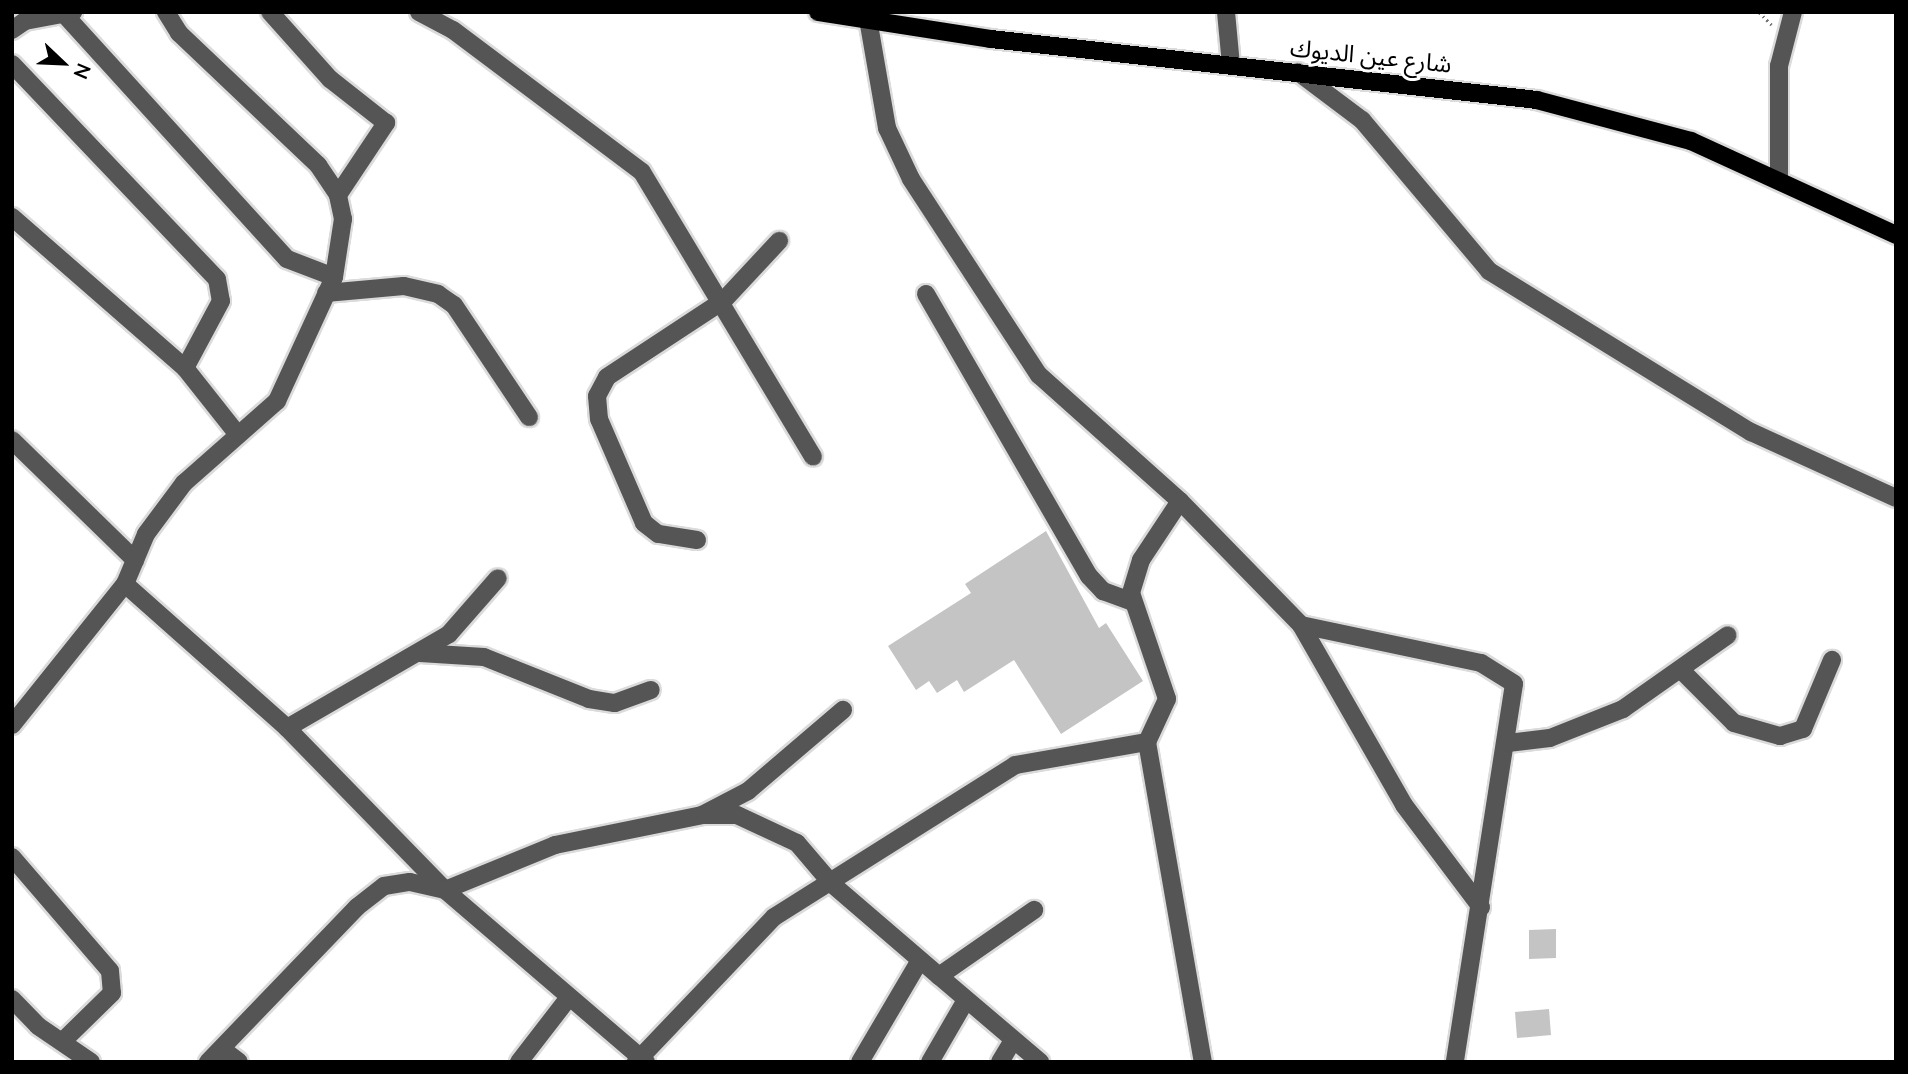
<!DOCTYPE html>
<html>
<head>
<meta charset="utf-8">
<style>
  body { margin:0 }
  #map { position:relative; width:1908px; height:1074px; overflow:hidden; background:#fff; font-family:Lato,"Noto Sans Arabic",sans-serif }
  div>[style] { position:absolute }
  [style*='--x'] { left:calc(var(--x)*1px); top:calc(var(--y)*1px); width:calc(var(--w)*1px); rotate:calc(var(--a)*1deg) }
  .building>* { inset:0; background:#c4c4c4 }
  .path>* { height:2.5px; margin-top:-1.25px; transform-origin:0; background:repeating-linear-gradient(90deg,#777 0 2px,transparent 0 5.5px) }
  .roads { filter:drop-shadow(2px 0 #dbdbdb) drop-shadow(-2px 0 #dbdbdb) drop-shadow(0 2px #dbdbdb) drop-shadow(0 -2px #dbdbdb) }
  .minor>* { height:18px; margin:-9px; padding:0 9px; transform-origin:9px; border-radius:9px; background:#555 }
  .major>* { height:18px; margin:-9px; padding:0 9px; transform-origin:9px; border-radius:9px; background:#000 }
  span { translate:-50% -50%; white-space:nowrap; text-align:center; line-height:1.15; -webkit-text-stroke:6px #fff; paint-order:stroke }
  .street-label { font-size:24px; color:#000 }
  .frame { position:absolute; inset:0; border:14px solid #000; pointer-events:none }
  .north { position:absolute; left:28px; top:28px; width:70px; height:70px; -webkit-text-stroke:5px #fff; paint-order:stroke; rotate:113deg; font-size:19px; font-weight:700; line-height:28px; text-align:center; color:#000 }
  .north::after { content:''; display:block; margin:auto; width:24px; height:32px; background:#000; clip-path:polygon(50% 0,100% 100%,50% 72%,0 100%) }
</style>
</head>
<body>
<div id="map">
  <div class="building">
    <div style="clip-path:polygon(1046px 531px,1099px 628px,1106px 623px,1143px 681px,1061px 734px,1014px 660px,964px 692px,957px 680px,937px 693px,929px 681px,916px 690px,888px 646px,971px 593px,965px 584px)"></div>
    <div style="clip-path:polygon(1556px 929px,1556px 958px,1529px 959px,1529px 930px)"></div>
    <div style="clip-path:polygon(1549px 1009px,1551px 1035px,1517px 1038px,1515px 1012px)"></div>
  </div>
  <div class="path">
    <div style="--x:1759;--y:12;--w:18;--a:45"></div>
  </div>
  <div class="roads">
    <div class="minor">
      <div style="--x:166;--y:12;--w:25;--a:58"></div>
      <div style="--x:179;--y:33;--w:192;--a:43.5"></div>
      <div style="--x:318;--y:165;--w:36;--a:56"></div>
      <div style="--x:419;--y:12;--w:38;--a:28"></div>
      <div style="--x:453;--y:30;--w:236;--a:36.9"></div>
      <div style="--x:642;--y:172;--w:332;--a:59"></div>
      <div style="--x:1226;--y:12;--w:53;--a:84.6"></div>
      <div style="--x:64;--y:14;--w:331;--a:47.7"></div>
      <div style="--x:287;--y:259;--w:50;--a:21"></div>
      <div style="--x:868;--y:19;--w:111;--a:80.1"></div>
      <div style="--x:887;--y:128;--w:56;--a:64.8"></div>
      <div style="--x:911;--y:179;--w:234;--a:56.9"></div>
      <div style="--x:1039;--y:375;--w:189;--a:41.8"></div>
      <div style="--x:1180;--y:501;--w:71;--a:123.5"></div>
      <div style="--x:1141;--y:560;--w:34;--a:107"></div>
      <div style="--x:1131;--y:593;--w:112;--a:71.2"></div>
      <div style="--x:1167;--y:699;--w:47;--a:114.9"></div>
      <div style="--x:1147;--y:742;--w:325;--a:80.1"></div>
      <div style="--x:12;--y:30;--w:16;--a:-35"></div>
      <div style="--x:25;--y:21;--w:49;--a:-10.6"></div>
      <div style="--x:12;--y:64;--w:297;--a:46.4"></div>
      <div style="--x:217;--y:279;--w:22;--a:80"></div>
      <div style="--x:221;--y:301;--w:76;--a:118.2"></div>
      <div style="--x:1298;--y:72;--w:80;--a:36.9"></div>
      <div style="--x:1362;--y:120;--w:197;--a:49.9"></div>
      <div style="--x:1489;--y:271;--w:308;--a:31.6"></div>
      <div style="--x:1751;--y:432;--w:159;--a:24.5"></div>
      <div style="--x:1779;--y:179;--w:113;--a:-90"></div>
      <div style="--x:1779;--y:66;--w:56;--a:-75.5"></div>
      <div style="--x:12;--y:217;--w:230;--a:41.1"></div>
      <div style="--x:185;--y:368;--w:80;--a:51.6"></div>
      <div style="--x:326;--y:293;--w:78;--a:-5.1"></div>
      <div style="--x:404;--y:286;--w:35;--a:13"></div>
      <div style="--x:438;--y:294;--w:19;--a:35"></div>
      <div style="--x:454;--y:305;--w:135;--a:56.2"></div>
      <div style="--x:926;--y:294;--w:326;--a:60"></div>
      <div style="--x:1089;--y:576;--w:21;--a:47"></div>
      <div style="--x:1103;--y:591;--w:32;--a:20"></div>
      <div style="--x:12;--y:440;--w:172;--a:44.3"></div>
      <div style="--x:1180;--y:501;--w:173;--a:45.7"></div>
      <div style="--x:1301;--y:625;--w:184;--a:11.9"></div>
      <div style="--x:1481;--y:663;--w:39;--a:32"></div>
      <div style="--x:1514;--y:684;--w:383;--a:98.9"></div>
      <div style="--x:697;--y:540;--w:39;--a:-171"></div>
      <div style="--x:658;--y:534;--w:18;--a:-142"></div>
      <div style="--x:644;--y:523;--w:113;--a:-113.4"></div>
      <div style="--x:599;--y:419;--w:23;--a:-95"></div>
      <div style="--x:597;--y:396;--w:21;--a:-62"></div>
      <div style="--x:607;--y:377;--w:140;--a:-33.3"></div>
      <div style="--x:724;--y:300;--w:81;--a:-47"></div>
      <div style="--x:125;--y:584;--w:217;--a:41.6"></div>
      <div style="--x:287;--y:728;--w:226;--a:45.7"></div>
      <div style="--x:445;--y:890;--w:119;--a:-22.2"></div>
      <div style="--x:555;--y:845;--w:150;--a:-11.5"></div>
      <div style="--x:702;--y:815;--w:52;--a:-27.6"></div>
      <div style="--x:748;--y:791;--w:125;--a:-40.5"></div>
      <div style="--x:1301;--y:625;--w:207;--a:60.2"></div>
      <div style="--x:1404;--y:805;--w:128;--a:53"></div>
      <div style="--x:420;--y:653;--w:64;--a:3.6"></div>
      <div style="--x:484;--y:657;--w:113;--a:21.8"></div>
      <div style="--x:589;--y:699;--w:26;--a:9"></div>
      <div style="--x:615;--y:703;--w:38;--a:-20"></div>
      <div style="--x:1683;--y:672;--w:72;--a:45"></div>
      <div style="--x:1734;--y:723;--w:48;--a:15.8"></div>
      <div style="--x:1780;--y:736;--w:24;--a:-17"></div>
      <div style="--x:1803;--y:729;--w:75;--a:-67.2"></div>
      <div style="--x:12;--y:725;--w:181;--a:-51.3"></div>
      <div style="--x:125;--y:584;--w:54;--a:-67.2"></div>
      <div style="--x:146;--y:534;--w:64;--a:-53.3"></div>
      <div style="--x:184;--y:483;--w:124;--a:-41.4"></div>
      <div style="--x:277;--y:401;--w:136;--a:-65.3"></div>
      <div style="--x:334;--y:277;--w:59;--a:-81.2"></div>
      <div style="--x:343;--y:219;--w:25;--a:-102"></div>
      <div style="--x:338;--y:195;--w:87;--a:-56.3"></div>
      <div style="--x:386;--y:123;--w:71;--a:-141.8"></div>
      <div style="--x:330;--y:79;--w:90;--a:-131.8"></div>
      <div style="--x:287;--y:728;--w:187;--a:-30.1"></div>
      <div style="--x:449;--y:634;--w:74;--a:-48.8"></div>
      <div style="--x:1508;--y:743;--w:42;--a:-6.8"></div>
      <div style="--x:1550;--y:738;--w:79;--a:-21.7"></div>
      <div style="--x:1623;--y:709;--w:128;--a:-35.2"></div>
      <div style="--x:705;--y:815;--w:32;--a:0"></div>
      <div style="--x:737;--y:815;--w:66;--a:25"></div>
      <div style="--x:797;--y:843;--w:54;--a:49.5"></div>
      <div style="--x:832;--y:884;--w:141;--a:40.7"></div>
      <div style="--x:939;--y:976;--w:116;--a:-34.8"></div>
      <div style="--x:12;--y:857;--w:150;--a:49.3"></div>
      <div style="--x:110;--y:971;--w:22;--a:85"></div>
      <div style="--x:112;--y:993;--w:69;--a:135.6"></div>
      <div style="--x:939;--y:976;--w:133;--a:40.4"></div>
      <div style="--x:12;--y:999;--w:37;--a:46"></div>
      <div style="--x:38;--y:1026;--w:64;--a:34.2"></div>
      <div style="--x:222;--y:1049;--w:21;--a:37"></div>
      <div style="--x:208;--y:1062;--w:215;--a:-46.1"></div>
      <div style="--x:357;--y:907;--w:34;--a:-38"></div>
      <div style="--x:384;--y:886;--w:26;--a:-9"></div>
      <div style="--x:410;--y:882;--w:36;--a:13"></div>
      <div style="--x:445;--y:890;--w:265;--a:40.6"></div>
      <div style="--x:519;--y:1062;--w:78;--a:-52.3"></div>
      <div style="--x:636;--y:1062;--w:200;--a:-46.4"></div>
      <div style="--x:774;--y:917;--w:285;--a:-32.2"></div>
      <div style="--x:1015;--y:765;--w:134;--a:-9.9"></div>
      <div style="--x:860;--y:1062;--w:116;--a:-59.5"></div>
      <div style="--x:930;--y:1062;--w:72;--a:-59.9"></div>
      <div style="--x:1000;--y:1062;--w:26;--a:-59"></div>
    </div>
    <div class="major">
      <div style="--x:818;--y:12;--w:175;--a:8.9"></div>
      <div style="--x:991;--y:39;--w:549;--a:6.37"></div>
      <div style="--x:1537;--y:100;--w:159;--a:14.9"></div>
      <div style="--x:1691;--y:141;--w:226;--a:24.6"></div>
    </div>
  </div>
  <div class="street-label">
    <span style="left:1371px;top:55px;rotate:6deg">شارع عين الديوك</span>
  </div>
  <div class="frame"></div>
  <div class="north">N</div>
</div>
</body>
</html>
